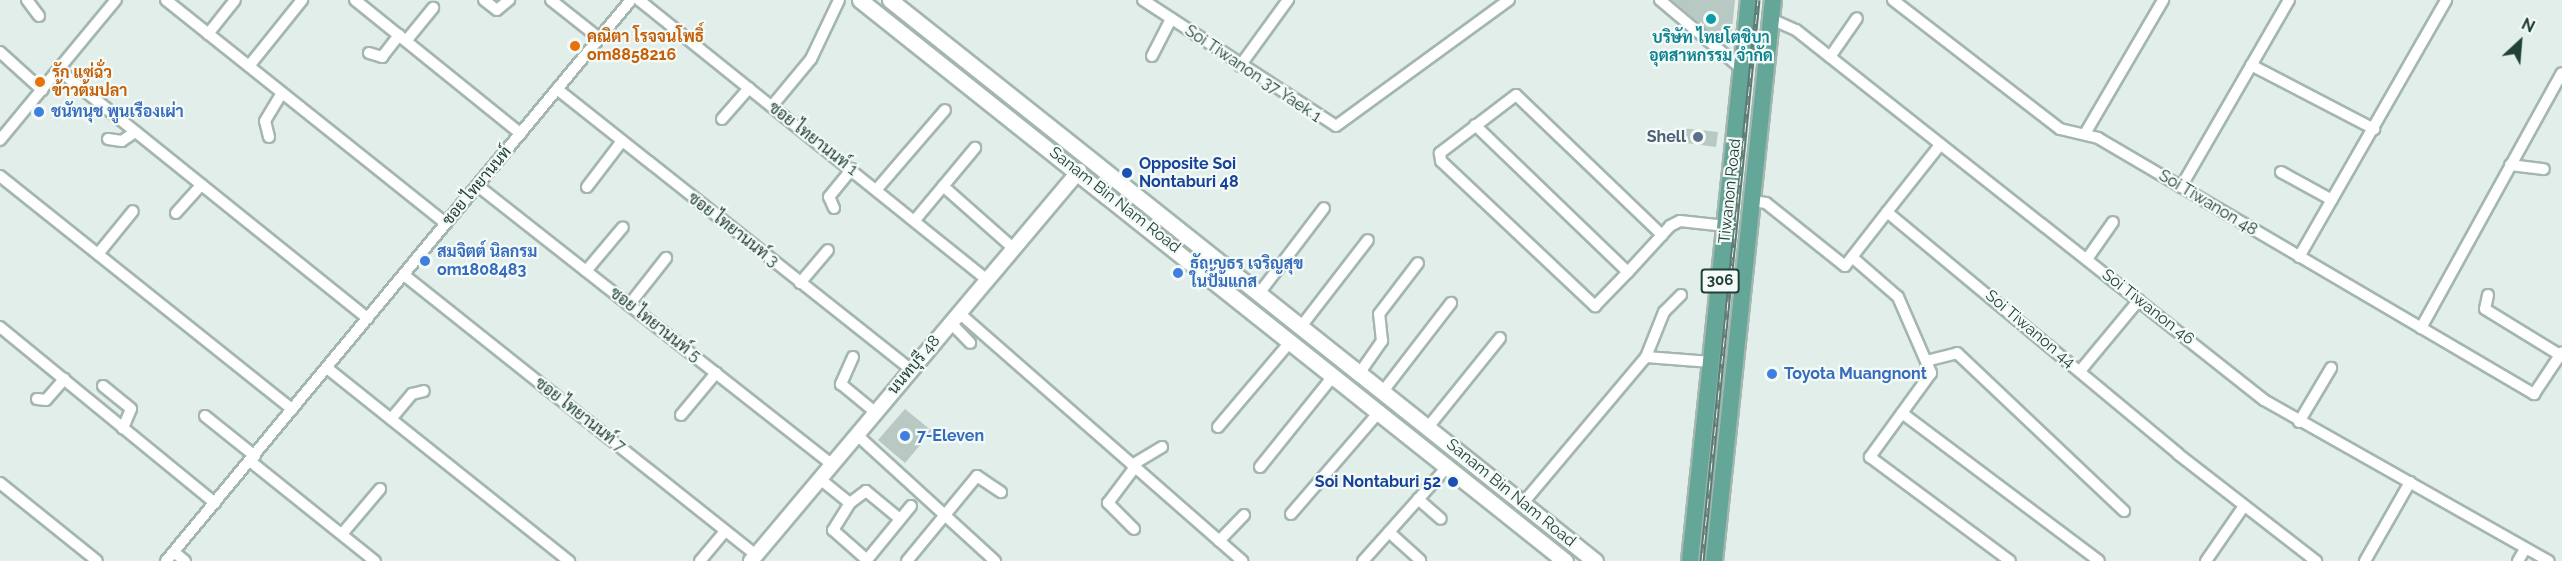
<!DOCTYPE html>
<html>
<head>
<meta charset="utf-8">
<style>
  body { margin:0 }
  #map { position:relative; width:2562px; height:561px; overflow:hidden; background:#e2eee9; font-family:Raleway,Sarabun,sans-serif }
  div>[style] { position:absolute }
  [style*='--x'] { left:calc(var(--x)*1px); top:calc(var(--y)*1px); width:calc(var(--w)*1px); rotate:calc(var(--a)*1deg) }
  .building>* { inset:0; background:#b7c9c2 }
  .roads { filter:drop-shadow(2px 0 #a4b6b0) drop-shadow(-2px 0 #a4b6b0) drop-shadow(0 2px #a4b6b0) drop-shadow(0 -2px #a4b6b0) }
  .minor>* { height:10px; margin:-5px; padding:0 5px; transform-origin:5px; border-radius:5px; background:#fff }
  .tertiary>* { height:14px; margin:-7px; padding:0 7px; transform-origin:7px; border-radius:7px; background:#fff }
  .secondary>* { height:15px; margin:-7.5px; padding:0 7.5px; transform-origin:7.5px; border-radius:7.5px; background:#fff }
  .primary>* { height:16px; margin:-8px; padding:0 8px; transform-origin:8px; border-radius:8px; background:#64a697 }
  .rail>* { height:5px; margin-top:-2.5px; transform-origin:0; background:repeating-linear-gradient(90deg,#f3faf7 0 9px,#5b7b74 0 18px); box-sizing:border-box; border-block:2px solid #5b7b74 }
  .dots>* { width:16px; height:16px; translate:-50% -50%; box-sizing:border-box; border:3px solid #f3faf7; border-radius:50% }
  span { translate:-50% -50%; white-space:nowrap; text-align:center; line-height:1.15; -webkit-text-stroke:4.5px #f3faf7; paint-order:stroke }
  .shield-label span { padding:2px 4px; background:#f3faf7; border:2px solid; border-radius:4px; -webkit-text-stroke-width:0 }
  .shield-label { font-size:15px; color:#214038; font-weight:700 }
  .food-label { font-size:16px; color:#c56008; font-weight:700 }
  .left { translate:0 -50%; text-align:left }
  .culture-label { font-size:16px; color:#0d838f; font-weight:700 }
  .street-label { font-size:16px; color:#214038 }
  .shop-label { font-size:16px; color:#366cbe; font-weight:700 }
  .service-label { font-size:16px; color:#4e5e75; font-weight:700 }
  .right { translate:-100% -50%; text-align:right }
  .transit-label { font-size:16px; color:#164399; font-weight:700 }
  .north { position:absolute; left:2490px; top:12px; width:60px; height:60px; -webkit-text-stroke:4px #f3faf7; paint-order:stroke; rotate:26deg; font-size:16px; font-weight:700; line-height:24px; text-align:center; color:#214038 }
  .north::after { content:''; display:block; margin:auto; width:21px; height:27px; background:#214038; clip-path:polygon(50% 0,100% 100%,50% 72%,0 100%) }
</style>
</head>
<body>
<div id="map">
  <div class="building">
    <div style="clip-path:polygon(1672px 0,1735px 0,1731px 38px,1717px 38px)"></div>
    <div style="clip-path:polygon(1681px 128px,1718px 132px,1716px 147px,1679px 142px)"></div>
    <div style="clip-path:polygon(905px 409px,932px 431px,905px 463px,878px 440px)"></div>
  </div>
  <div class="roads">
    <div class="minor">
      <div style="--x:27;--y:0;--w:20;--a:53"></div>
      <div style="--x:166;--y:0;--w:357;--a:38.6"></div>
      <div style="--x:355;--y:0;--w:213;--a:38.9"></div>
      <div style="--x:484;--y:0;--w:16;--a:38"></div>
      <div style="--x:497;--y:10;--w:16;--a:-40"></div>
      <div style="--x:551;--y:0;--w:61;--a:38.4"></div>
      <div style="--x:639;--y:0;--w:445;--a:38.8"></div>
      <div style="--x:1143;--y:0;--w:230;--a:33.1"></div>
      <div style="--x:1336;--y:126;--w:214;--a:-36.1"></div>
      <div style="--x:1660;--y:0;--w:107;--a:40.1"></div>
      <div style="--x:1893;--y:0;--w:211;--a:37.7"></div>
      <div style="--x:2060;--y:129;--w:39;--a:13"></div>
      <div style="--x:2098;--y:138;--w:506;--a:30.42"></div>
      <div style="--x:2534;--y:394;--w:50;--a:-56.3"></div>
      <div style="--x:1771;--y:19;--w:27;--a:24"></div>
      <div style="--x:1796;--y:30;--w:597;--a:38.33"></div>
      <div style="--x:2264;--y:400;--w:327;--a:29.5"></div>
      <div style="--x:208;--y:34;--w:43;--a:-51.5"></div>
      <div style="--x:406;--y:41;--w:43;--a:-50.7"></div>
      <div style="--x:0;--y:52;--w:57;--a:42.1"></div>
      <div style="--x:369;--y:53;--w:14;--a:17"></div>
      <div style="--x:382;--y:57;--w:28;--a:-52"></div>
      <div style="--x:1152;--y:56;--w:42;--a:-62.8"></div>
      <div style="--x:1830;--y:57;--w:47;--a:-55.3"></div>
      <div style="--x:2251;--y:65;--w:139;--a:27.5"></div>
      <div style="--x:249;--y:66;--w:85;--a:-51.2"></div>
      <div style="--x:1240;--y:66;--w:82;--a:-54"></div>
      <div style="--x:60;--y:71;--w:395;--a:38.8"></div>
      <div style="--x:557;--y:89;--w:451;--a:38.4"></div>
      <div style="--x:772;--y:106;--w:61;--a:-50.3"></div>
      <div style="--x:811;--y:59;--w:65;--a:-64.6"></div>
      <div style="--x:722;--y:119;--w:41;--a:-48.9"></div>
      <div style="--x:1475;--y:125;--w:212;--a:43.9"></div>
      <div style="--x:2086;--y:132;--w:153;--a:-59.7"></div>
      <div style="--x:269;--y:137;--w:16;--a:-104"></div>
      <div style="--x:265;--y:121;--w:33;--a:-59"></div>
      <div style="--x:108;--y:139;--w:14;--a:8"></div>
      <div style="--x:122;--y:141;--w:16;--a:-35"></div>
      <div style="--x:0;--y:140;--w:182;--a:-50.4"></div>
      <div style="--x:2510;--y:165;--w:34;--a:7"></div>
      <div style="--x:2281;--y:172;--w:58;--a:28.8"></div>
      <div style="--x:0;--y:176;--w:374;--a:38.6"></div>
      <div style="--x:478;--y:186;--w:451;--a:38.2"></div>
      <div style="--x:943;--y:186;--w:94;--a:41.5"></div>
      <div style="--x:587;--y:187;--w:58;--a:-52.7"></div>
      <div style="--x:2181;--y:187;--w:216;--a:-60"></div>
      <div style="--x:877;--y:189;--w:104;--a:-49.3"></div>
      <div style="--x:1753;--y:201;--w:13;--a:9"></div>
      <div style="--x:1766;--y:203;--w:101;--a:38.6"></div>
      <div style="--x:1845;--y:266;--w:68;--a:-52.1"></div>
      <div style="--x:1887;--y:212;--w:378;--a:39.7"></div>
      <div style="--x:2178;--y:454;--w:175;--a:37.8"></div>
      <div style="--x:834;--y:208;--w:12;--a:-114"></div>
      <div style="--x:829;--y:197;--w:36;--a:-51"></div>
      <div style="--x:1887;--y:212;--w:85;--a:-51.7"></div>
      <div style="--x:176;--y:213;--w:38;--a:-48"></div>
      <div style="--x:915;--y:220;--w:94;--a:-50.2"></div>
      <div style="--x:1662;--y:235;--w:202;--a:-136.2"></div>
      <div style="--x:1516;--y:95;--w:96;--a:142.7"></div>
      <div style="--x:1440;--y:153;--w:8;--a:83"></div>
      <div style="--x:1441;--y:161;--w:212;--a:43.3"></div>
      <div style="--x:1595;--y:306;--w:47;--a:-45.9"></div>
      <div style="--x:1628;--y:272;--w:50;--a:-47.4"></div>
      <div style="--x:1662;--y:235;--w:12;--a:-48"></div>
      <div style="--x:1670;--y:226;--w:11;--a:-27"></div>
      <div style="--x:1680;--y:221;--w:46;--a:6.2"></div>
      <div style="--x:98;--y:254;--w:55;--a:-50.9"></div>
      <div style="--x:1852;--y:257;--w:61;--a:41"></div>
      <div style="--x:1898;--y:297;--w:83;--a:66.5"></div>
      <div style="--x:1931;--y:373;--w:104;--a:126"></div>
      <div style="--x:1870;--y:457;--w:174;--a:36.6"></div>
      <div style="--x:2299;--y:257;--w:296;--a:-60.2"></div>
      <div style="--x:2087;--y:259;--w:45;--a:-54.9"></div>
      <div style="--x:586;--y:271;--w:57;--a:-49.9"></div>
      <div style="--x:404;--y:275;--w:450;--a:38.5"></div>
      <div style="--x:800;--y:283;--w:43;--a:-49.7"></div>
      <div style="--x:1261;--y:291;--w:104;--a:-52.8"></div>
      <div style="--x:2488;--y:295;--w:14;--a:102"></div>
      <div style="--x:2485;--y:309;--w:88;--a:31.5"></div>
      <div style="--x:629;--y:305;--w:60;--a:-51.8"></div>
      <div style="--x:958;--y:312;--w:378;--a:41.2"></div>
      <div style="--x:950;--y:322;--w:29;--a:46"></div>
      <div style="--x:1303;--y:324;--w:106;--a:-52.3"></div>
      <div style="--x:0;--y:327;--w:278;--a:39.3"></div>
      <div style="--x:2421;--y:328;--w:291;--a:-61.1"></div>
      <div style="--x:853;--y:357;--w:30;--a:114"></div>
      <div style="--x:841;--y:384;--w:44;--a:39.5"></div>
      <div style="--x:1646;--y:357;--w:48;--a:-68.2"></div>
      <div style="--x:1664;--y:312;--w:24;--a:-45"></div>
      <div style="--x:1646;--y:357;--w:65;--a:4.4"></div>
      <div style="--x:1926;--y:361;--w:32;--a:-14"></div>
      <div style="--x:1957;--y:353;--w:230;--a:43.4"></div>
      <div style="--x:327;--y:368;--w:310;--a:38.6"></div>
      <div style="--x:1361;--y:371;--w:37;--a:-55"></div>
      <div style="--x:1382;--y:341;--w:27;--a:-96"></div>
      <div style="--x:1379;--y:314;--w:64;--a:-52.6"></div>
      <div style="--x:2080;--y:371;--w:92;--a:-50.3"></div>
      <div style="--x:103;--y:386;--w:36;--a:39"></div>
      <div style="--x:131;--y:409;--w:21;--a:113"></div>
      <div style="--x:1384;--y:390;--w:110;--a:-52.4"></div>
      <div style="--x:37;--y:399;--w:9;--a:6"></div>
      <div style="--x:46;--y:400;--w:28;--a:-49"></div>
      <div style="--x:1902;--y:413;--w:246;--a:36.9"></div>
      <div style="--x:681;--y:415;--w:55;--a:-50.2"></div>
      <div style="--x:205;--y:416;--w:64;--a:38.7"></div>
      <div style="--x:391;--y:419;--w:33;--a:-50"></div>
      <div style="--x:412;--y:394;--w:12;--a:-14"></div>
      <div style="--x:2299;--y:422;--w:63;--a:-59.3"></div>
      <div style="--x:1429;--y:426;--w:113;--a:-51.1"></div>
      <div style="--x:1218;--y:427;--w:113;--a:-49.7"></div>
      <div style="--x:857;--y:435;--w:187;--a:42.4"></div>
      <div style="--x:250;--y:461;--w:160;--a:38.7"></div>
      <div style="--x:1132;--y:465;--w:35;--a:-31"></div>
      <div style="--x:1260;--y:467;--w:118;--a:-51.2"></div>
      <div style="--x:820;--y:479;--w:38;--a:39"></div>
      <div style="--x:850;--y:503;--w:20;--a:-37"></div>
      <div style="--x:866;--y:491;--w:44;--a:39.5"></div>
      <div style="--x:0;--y:483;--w:124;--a:38.8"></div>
      <div style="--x:1418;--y:499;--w:30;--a:41"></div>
      <div style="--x:850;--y:503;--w:32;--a:122"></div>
      <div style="--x:833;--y:530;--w:45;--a:41.4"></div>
      <div style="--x:1523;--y:503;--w:191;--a:-49.9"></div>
      <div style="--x:1291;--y:514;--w:136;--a:-49.2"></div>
      <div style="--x:1134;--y:529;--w:37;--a:-135"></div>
      <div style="--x:1108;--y:503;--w:45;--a:-53.1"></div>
      <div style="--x:1389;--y:532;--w:42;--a:42.1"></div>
      <div style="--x:342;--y:534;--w:59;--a:-49.8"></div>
      <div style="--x:1219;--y:541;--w:36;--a:-46"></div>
      <div style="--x:174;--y:552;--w:14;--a:39"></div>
      <div style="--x:166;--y:561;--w:729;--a:-50.35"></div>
      <div style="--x:700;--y:561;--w:39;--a:-50"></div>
      <div style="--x:866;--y:561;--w:71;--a:-50.7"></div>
      <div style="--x:907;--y:561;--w:110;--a:-50.5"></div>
      <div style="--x:977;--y:476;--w:29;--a:34"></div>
      <div style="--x:1363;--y:561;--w:127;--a:-48.2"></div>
      <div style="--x:2206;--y:561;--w:67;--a:-55.4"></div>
      <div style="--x:2365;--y:561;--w:91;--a:-60.3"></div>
      <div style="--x:2518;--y:561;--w:14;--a:-60"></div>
    </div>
    <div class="tertiary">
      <div style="--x:751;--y:561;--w:510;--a:-49.94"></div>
    </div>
    <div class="secondary">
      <div style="--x:860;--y:0;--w:901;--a:38.51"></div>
      <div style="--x:890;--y:0;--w:901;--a:38.51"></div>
    </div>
    <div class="primary">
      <div style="--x:1690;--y:561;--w:564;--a:-84"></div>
      <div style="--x:1714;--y:561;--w:564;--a:-84"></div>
    </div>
  </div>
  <div class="rail">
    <div style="--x:1702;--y:561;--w:564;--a:-84.3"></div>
  </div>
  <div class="dots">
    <div style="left:1711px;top:19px;background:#0f9aa8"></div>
    <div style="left:575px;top:46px;background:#e8710a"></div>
    <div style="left:40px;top:82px;background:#e8710a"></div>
    <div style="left:39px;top:112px;background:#3f7fe0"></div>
    <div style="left:1698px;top:137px;background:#5c6f8a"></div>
    <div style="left:1127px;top:173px;background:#1a4fb4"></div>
    <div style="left:425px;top:261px;background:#3f7fe0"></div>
    <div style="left:1178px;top:273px;background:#3f7fe0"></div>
    <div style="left:1772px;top:374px;background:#3f7fe0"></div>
    <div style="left:905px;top:436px;background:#3f7fe0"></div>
    <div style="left:1453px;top:482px;background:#1a4fb4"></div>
  </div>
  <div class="shield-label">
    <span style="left:1720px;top:281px">306</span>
  </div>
  <div class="food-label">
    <span class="left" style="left:587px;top:46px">คณิตา โรจจนโพธิ์<br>om8858216</span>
    <span class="left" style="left:52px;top:82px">รัก แซ่ฉั่ว<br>ข้าวต้มปลา</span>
  </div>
  <div class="culture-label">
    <span style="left:1711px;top:47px">บริษัท ไทยโตชิบา<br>อุตสาหกรรม จำกัด</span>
  </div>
  <div class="street-label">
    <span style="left:1253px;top:74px;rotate:34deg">Soi Tiwanon 37 Yaek 1</span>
    <span style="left:813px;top:139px;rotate:38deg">ซอย ไทยานนท์ 1</span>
    <span style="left:477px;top:186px;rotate:-50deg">ซอย ไทยานนท์</span>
    <span style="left:1730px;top:191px;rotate:-84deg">Tiwanon Road</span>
    <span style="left:1115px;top:200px;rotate:38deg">Sanam Bin Nam Road</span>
    <span style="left:2208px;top:203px;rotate:31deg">Soi Tiwanon 48</span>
    <span style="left:733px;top:230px;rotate:38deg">ซอย ไทยานนท์ 3</span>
    <span style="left:2148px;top:307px;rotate:38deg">Soi Tiwanon 46</span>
    <span style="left:655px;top:325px;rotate:38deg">ซอย ไทยานนท์ 5</span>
    <span style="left:2030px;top:329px;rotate:40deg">Soi Tiwanon 44</span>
    <span style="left:914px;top:365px;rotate:-50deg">นนทบุรี 48</span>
    <span style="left:580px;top:415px;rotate:38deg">ซอย ไทยานนท์ 7</span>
    <span style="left:1511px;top:493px;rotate:39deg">Sanam Bin Nam Road</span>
  </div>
  <div class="shop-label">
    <span class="left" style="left:51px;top:112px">ชนัทนุช พูนเรืองเผ่า</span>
    <span class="left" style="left:437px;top:261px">สมจิตต์ นิลกรม<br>om1808483</span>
    <span class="left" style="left:1190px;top:273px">ธัญญธร เจริญสุข<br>ในปั้มแกส</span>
    <span class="left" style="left:1784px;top:374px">Toyota Muangnont</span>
    <span class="left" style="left:917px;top:436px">7-Eleven</span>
  </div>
  <div class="service-label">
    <span class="right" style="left:1686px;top:137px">Shell</span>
  </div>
  <div class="transit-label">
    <span class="left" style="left:1139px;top:173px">Opposite Soi<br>Nontaburi 48</span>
    <span class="right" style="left:1441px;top:482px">Soi Nontaburi 52</span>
  </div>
  <div class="north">N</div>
</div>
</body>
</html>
